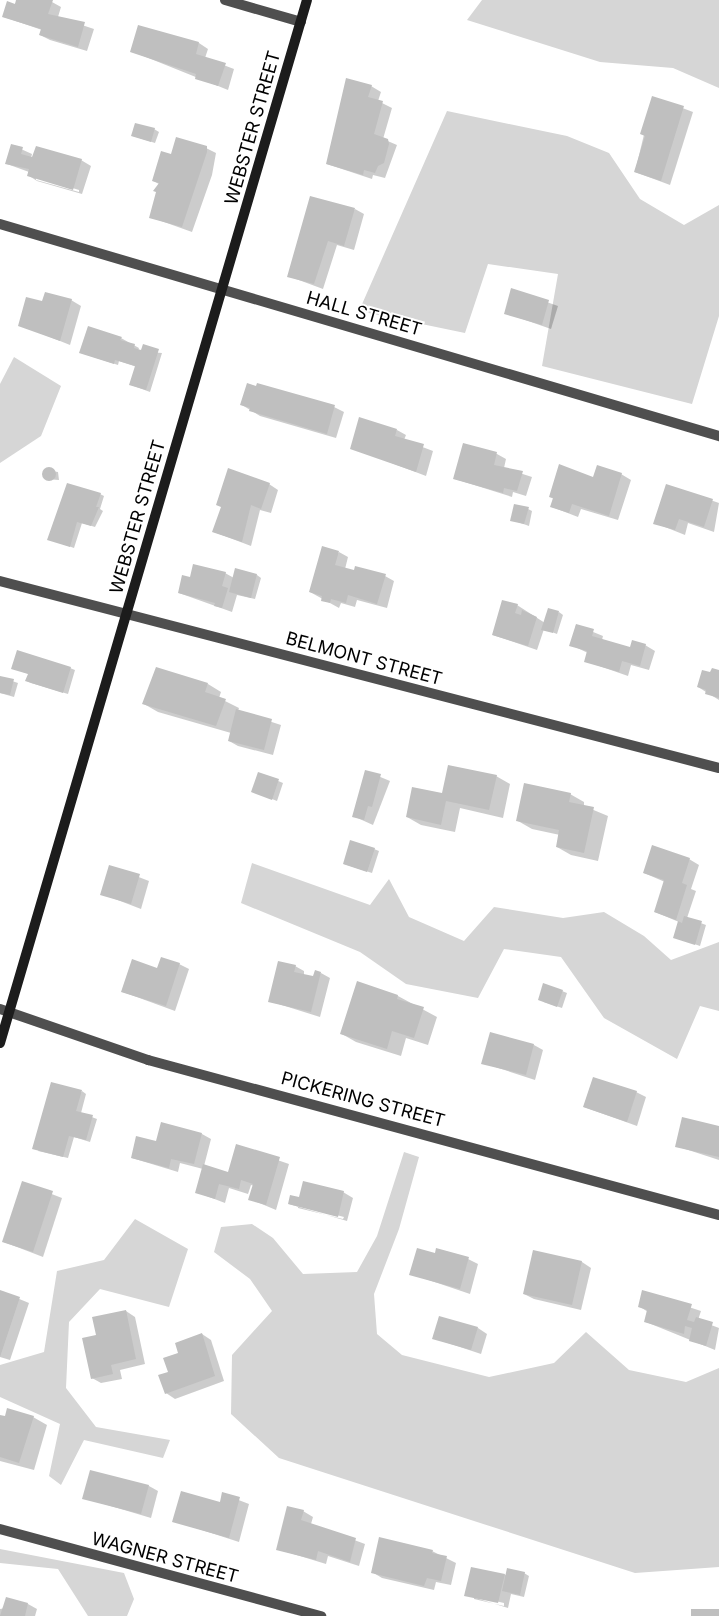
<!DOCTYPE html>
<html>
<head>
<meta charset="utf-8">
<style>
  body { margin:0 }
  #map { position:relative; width:719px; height:1616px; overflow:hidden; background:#fff; font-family:Inter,sans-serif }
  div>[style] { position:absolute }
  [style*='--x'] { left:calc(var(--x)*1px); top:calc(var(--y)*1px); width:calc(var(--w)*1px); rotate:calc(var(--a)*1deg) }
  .green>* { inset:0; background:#d6d6d6 }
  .shadow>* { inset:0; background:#0003 }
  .building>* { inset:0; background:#bfbfbf }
  .round { border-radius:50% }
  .street>* { height:10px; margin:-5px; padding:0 5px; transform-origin:5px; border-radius:5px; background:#4f4f4f }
  .secondary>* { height:10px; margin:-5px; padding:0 5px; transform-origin:5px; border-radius:5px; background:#1c1c1c }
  span { translate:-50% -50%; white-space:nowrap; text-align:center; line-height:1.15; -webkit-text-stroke:4px #fff; paint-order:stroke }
  .street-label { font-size:18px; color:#000 }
</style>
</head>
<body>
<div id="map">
  <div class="green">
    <div style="clip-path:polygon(482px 0,719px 0,719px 88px,673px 68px,600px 62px,467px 20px)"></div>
    <div style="clip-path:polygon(447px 111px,567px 136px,609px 153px,640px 199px,684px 225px,719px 205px,719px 316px,692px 404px,542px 366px,558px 274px,488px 264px,465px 333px,359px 311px)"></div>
    <div style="clip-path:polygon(14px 357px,61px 386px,41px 436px,0 463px,0 384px)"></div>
    <div style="clip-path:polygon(252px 863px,370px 905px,389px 879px,409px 917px,464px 941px,494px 907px,563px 918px,604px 912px,644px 936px,671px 960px,719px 942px,719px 1011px,700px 1006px,677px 1059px,604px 1018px,561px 957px,504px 949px,478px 998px,406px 984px,360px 952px,241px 903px)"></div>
    <div style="clip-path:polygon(404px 1152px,419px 1157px,399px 1229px,374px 1294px,377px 1334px,402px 1355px,489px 1377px,554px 1363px,586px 1332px,629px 1370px,686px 1382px,719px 1368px,719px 1567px,635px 1573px,279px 1458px,231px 1414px,232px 1355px,272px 1311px,250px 1279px,214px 1252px,221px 1227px,252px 1224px,273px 1238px,303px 1274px,357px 1272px,377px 1236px)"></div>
    <div style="clip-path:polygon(135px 1219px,188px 1249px,169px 1307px,100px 1289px,69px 1322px,66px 1388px,96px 1427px,170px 1440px,163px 1458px,84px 1440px,61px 1485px,49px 1476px,60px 1424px,0 1397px,0 1365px,44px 1352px,57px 1271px,104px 1260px)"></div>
    <div style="clip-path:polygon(0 1549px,124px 1573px,134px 1599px,127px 1616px,88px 1616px,58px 1569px,0 1563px)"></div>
  </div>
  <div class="shadow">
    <div style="clip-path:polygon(18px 0,52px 2px,61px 7px,58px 17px,94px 29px,87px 51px,50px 40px,40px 35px,42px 30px,4px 17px)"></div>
    <div style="clip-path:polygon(199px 43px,208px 49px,205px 58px,234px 69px,228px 90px,131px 51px)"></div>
    <div style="clip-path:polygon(371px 86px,381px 92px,378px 101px,392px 108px,383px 139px,397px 145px,385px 178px,373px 175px,372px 179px,327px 164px)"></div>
    <div style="clip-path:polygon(653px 97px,693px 112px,670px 185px,635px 172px)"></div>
    <div style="clip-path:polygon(154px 129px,159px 132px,155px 143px,133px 136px)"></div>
    <div style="clip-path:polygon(evenodd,12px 145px,32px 154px,31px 158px,81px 160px,91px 166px,82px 194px,37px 181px,28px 175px,29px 172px,7px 164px,12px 145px,36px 177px,79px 190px,79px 192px,36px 180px,36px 177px)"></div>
    <div style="clip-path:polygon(206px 148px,216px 153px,212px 175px,192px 232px,150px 217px,159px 184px,153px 181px,172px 156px)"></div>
    <div style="clip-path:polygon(355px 209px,364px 214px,354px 250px,337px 245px,323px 289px,288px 276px)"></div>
    <div style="clip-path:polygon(512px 290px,558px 306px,551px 329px,505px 313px)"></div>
    <div style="clip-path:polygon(71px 300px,81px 306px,70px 345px,20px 325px,43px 303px)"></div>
    <div style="clip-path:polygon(88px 328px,121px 338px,139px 348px,138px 351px,162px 353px,150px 392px,131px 385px,137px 367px,119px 361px,118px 365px,81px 353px)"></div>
    <div style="clip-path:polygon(242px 405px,334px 407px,344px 412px,336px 438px,260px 416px)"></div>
    <div style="clip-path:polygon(397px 430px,406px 435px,404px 440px,433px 451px,426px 476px,352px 448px)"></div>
    <div style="clip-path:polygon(464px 445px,497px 454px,506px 459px,504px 468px,532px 477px,526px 496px,513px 492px,512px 497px,455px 479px)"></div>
    <div style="clip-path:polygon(45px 470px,58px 472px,59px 480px,45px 479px)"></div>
    <div style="clip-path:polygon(621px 474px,631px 480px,618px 520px,581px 509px,578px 517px,552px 507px,554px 499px,550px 497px,594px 478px)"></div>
    <div style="clip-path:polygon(269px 484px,278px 490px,271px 513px,260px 510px,251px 546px,214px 532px)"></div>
    <div style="clip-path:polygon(667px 485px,719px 503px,714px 532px,688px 523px,685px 535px,655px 523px)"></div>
    <div style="clip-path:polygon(100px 494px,104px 496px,100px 509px,103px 511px,95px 527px,82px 523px,74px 548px,48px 539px)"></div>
    <div style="clip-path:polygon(528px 509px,532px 511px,529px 526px,512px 520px)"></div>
    <div style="clip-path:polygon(339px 552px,348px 557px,345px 569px,385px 576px,394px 581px,387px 608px,357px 600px,355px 607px,341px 603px,339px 608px,310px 592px)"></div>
    <div style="clip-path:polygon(225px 573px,234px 578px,257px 575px,261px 578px,255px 599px,237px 595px,232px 612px,179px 593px,191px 578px)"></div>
    <div style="clip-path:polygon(517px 605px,545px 623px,559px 612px,563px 615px,557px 634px,544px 629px,537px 650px,493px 635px)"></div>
    <div style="clip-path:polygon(576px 625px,603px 636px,602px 640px,631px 648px,645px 645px,655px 651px,649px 670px,631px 665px,628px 676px,585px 661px,588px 653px,571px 645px)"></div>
    <div style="clip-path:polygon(12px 668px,70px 668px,75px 670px,68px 694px,31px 683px,27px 681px,29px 674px)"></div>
    <div style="clip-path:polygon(719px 671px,719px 700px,698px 687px,711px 674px)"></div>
    <div style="clip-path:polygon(0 677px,18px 683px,14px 697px,0 693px)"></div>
    <div style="clip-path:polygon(208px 684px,221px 692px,219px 698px,239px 708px,238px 711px,281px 725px,273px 755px,238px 746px,229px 741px,231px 733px,158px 712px,144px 704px)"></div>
    <div style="clip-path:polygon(366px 771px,390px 781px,373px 825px,353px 816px)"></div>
    <div style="clip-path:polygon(259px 773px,283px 783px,277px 801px,257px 793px)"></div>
    <div style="clip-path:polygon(496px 776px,510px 784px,503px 818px,460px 808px,455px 832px,421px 825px,407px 817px,443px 794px)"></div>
    <div style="clip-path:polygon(570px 794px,584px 802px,584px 806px,608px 816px,598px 861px,571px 855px,557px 847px,560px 835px,532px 829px,518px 821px)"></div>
    <div style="clip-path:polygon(374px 849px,379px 851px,372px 873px,344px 864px)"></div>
    <div style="clip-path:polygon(689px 859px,699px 865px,691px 889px,696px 891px,687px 918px,706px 925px,700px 946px,674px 937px,679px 922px,655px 912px,665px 882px,644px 873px)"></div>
    <div style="clip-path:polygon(110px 866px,149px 881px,141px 909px,102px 894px)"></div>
    <div style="clip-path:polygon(179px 964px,189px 969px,175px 1011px,123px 992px,158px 969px)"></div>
    <div style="clip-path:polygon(295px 966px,304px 971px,304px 975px,314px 978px,321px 973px,330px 978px,320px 1017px,269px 1001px)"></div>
    <div style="clip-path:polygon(358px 983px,398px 996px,437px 1017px,428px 1045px,406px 1038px,401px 1056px,356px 1042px,342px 1034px)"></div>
    <div style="clip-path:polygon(562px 991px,567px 993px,562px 1008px,544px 1002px)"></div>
    <div style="clip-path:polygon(534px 1045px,543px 1050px,535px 1080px,483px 1063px)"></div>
    <div style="clip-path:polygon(82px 1091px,86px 1094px,81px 1113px,97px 1119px,90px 1142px,74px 1137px,68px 1158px,38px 1151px)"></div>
    <div style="clip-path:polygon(636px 1092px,646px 1097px,637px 1126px,584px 1107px)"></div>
    <div style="clip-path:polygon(719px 1127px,719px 1160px,676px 1146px)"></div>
    <div style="clip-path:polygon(202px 1134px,211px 1139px,204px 1166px,229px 1173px,237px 1146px,289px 1164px,276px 1210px,250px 1199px,254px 1186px,251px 1185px,248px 1194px,229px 1188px,225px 1203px,196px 1192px,203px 1169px,180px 1163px,178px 1172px,132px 1158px,157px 1143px)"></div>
    <div style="clip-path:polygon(23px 1183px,62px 1198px,43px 1257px,4px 1242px)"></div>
    <div style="clip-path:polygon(evenodd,343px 1192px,353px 1198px,347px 1221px,289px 1204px,300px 1199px,343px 1192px,298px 1205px,344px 1217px,343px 1219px,298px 1208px,298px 1205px)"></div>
    <div style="clip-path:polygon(534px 1251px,582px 1262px,591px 1268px,581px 1310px,534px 1299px,524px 1294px)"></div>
    <div style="clip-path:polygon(436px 1254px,468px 1259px,478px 1264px,470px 1294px,411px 1274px)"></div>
    <div style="clip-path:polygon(0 1291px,29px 1303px,10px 1360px,0 1357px)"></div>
    <div style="clip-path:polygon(643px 1292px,701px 1311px,698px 1320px,719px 1328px,715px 1350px,646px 1322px,648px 1312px,639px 1306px)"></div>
    <div style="clip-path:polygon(126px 1311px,135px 1317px,145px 1364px,120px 1370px,122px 1379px,101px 1383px,92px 1378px,97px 1336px)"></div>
    <div style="clip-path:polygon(478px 1328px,487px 1334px,481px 1354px,433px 1338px)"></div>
    <div style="clip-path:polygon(202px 1334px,211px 1340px,224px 1381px,175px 1399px,166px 1393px,169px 1372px,180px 1354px)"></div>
    <div style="clip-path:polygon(0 1416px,33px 1417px,47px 1425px,34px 1470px,0 1461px)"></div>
    <div style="clip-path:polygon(149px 1486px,158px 1491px,151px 1518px,84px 1498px)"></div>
    <div style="clip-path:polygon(223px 1494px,249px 1504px,239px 1542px,174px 1521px,220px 1503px)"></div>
    <div style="clip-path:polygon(303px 1511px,313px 1517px,311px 1524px,365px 1544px,359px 1566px,328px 1556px,326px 1564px,277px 1549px)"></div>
    <div style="clip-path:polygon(432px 1551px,456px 1563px,451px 1585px,436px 1582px,434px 1590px,382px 1578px,372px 1572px)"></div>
    <div style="clip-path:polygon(evenodd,524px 1573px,529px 1576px,524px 1597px,511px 1594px,508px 1608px,466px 1595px,504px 1575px,524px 1573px,474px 1596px,504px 1603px,504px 1606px,474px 1599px,474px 1596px)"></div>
    <div style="clip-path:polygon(28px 1604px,37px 1609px,35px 1616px,0 1616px,0 1609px)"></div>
  </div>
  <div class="building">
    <div style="clip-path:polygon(16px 0,53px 0,48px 14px,85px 22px,78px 47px,39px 35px,41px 29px,2px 17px,7px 1px,15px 4px)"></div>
    <div style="clip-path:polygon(138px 25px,199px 42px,196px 54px,226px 63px,218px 86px,195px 79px,196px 74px,130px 52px)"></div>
    <div style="clip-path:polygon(346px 78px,372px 85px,368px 97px,383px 101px,374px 134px,388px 139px,389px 144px,384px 163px,378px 166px,375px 173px,364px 170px,363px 175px,326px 164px)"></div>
    <div style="clip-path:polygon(652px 96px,684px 106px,661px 181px,634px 172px,645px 136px,640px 134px)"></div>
    <div style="clip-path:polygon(135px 123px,155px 128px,151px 142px,131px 136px)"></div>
    <div style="clip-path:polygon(176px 137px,207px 146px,207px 152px,182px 227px,149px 218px,156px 192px,153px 191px,159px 183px,152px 181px,161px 151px,171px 154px)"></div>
    <div style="clip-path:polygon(11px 144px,23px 147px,21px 154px,32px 157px,36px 146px,82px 159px,73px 190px,27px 176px,29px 169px,5px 164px)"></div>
    <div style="clip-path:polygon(310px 196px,355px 208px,344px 246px,328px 241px,314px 284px,287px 277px)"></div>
    <div style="clip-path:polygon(511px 288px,549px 300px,542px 325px,504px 314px)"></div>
    <div style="clip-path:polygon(45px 292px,72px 299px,60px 341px,18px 326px,26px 297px,42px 301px)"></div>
    <div style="clip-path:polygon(88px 326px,122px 337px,120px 340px,135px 344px,134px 348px,141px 350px,143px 344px,159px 349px,146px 390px,129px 385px,135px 366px,115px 360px,114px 364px,79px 353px)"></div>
    <div style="clip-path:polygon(247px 383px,256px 386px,257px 383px,335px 405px,327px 434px,249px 411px,250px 408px,240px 405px)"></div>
    <div style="clip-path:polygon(359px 417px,397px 429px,395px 436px,424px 444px,416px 472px,350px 449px)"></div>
    <div style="clip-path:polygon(463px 443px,497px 452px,494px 465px,523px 471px,517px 491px,504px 488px,503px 493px,453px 479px)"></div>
    <div style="clip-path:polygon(559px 464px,593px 477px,597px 465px,622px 473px,609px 516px,572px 504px,569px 513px,550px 507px,553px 498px,549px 497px)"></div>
    <div class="round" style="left:42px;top:467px;width:14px;height:14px"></div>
    <div style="clip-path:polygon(228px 468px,270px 483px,261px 509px,251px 505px,242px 542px,212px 532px,221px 507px,216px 505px)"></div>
    <div style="clip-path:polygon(67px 483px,101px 493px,96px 507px,99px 507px,91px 526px,77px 522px,70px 547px,47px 540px)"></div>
    <div style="clip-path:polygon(666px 484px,713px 499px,704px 527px,679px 519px,675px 530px,653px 524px)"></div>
    <div style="clip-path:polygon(514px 504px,529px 507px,524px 524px,510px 521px)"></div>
    <div style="clip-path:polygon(322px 546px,339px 551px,335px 565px,354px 570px,355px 566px,386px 574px,377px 604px,348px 595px,346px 603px,331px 599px,330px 603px,321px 601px,322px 596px,309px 592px)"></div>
    <div style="clip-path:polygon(193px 564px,226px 572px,222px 586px,228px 588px,222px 608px,214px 606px,215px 603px,178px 593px,182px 575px,190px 577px)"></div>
    <div style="clip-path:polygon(235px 568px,257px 574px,251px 598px,229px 592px)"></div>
    <div style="clip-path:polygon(502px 600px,518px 604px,515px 613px,521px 615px,522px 610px,537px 617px,528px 646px,492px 635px)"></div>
    <div style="clip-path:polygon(548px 608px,559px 611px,553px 633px,541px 630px)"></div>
    <div style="clip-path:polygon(576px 624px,594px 629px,592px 636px,630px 647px,632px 640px,646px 644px,640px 666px,622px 661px,619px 672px,584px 662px,587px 651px,569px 646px)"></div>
    <div style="clip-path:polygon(17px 650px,71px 667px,63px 693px,25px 681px,28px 674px,11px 669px)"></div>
    <div style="clip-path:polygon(156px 667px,208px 683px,205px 692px,226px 699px,216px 726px,142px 704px)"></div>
    <div style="clip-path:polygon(712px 668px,719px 670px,719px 698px,705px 694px,706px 690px,697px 687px,702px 670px,710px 672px)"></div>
    <div style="clip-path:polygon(0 676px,14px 679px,10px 695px,0 693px)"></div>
    <div style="clip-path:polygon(236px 709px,272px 719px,264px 750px,228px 741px)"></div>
    <div style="clip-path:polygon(448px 765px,497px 775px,489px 810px,446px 801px,441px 825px,406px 817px,412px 787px,442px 793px)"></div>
    <div style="clip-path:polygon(365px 770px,381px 774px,372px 807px,368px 806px,364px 820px,352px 817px)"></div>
    <div style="clip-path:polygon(258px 772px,279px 779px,272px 800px,251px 792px)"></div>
    <div style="clip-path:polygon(524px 783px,571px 793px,569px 802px,594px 807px,584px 853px,556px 847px,559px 830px,516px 821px)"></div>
    <div style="clip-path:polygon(350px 840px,375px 848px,367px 872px,343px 864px)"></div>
    <div style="clip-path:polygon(652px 845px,690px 858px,682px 883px,687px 885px,676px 920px,654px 912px,664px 880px,643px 873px)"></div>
    <div style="clip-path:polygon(109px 865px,140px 874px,131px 904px,100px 895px)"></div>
    <div style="clip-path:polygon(684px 916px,702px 921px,695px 945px,673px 938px,678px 921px,682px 923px)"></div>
    <div style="clip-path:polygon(161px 957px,180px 963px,166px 1006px,121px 992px,132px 959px,157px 968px)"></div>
    <div style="clip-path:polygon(278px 961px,296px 965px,294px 972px,313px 976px,315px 970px,321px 972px,311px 1012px,268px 1002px)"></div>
    <div style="clip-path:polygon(357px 981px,398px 995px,397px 999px,424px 1007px,414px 1038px,392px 1031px,387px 1049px,340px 1034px)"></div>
    <div style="clip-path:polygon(543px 983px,563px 990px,557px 1007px,538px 1000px)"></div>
    <div style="clip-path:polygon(490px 1032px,534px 1044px,526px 1075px,481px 1064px)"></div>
    <div style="clip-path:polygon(593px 1077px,637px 1091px,627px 1122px,583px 1107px)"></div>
    <div style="clip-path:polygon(51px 1082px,82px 1090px,76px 1111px,93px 1115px,86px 1140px,69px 1136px,63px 1157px,32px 1149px)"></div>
    <div style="clip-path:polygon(682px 1117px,719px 1126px,719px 1157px,675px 1147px)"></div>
    <div style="clip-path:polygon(161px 1122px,202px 1133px,194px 1164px,171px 1159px,169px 1168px,131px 1158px,136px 1136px,156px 1141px)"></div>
    <div style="clip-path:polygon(236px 1144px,280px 1157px,266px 1205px,248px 1200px,253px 1184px,241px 1180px,239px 1189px,219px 1184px,215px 1199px,195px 1193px,203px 1164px,228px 1172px)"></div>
    <div style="clip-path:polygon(22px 1181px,53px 1191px,33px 1252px,2px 1242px)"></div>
    <div style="clip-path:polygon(303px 1181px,344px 1191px,338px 1217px,288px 1204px,290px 1195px,299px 1197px)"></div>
    <div style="clip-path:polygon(417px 1248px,435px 1253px,436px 1248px,469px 1257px,460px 1289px,409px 1275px)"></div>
    <div style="clip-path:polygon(533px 1250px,582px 1261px,572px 1305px,523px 1294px)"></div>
    <div style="clip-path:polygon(0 1290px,20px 1297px,0 1357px)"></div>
    <div style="clip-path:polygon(642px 1290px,692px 1304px,687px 1320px,694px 1322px,696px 1317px,713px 1322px,706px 1346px,689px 1341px,692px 1328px,685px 1326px,684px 1334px,644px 1322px,647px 1310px,638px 1307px)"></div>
    <div style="clip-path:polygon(126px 1310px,136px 1359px,111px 1365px,113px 1374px,91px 1379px,82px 1338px,96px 1335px,92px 1317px)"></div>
    <div style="clip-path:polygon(439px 1316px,478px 1327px,471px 1350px,432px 1339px)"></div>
    <div style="clip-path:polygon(202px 1333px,215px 1376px,165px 1394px,158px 1375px,168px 1372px,163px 1358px,178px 1353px,175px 1343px)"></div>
    <div style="clip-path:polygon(7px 1408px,34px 1416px,19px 1463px,0 1457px,0 1415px,5px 1416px)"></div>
    <div style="clip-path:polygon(90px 1470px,149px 1485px,141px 1514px,82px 1499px)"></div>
    <div style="clip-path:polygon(181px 1491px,220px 1502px,222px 1492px,240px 1497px,229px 1538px,172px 1522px)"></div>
    <div style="clip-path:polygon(287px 1506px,304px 1510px,301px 1520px,356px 1538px,350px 1562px,318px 1551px,316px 1560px,276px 1550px)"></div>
    <div style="clip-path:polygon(379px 1537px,433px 1550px,432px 1553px,447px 1556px,441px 1581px,427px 1578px,424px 1586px,371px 1573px)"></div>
    <div style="clip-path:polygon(471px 1567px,505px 1574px,498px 1603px,464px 1596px)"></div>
    <div style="clip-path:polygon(507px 1568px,525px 1572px,520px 1595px,502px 1591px)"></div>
    <div style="clip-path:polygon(6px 1597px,28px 1603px,25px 1616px,0 1616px)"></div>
    <div style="clip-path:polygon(691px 1609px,719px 1609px,719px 1616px,691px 1616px)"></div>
  </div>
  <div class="street">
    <div style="--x:225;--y:0;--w:79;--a:16.1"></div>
    <div style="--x:0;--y:224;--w:750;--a:16.43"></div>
    <div style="--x:0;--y:581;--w:743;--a:14.58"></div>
    <div style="--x:0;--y:1009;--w:157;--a:19"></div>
    <div style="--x:148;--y:1060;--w:592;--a:15.19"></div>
    <div style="--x:0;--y:1529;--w:333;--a:15.2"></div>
  </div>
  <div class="secondary">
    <div style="--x:0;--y:1043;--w:1087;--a:-73.6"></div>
  </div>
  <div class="street-label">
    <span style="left:253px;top:128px;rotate:-74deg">WEBSTER STREET</span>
    <span style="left:364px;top:314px;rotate:16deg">HALL STREET</span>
    <span style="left:138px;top:517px;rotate:-74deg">WEBSTER STREET</span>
    <span style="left:364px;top:659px;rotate:15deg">BELMONT STREET</span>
    <span style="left:363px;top:1100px;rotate:15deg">PICKERING STREET</span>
    <span style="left:165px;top:1558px;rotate:15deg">WAGNER STREET</span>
  </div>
</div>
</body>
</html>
